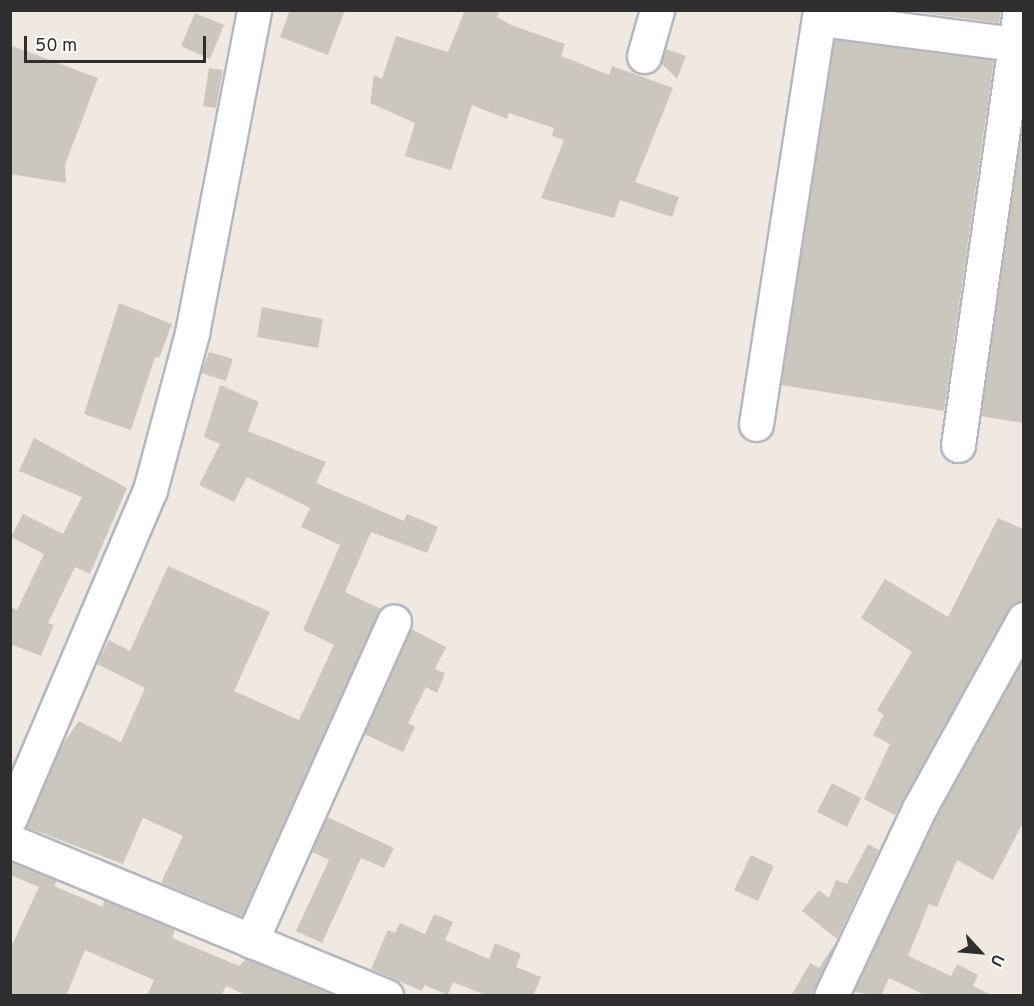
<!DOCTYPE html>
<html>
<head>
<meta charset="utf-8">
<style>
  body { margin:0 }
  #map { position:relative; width:1034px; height:1006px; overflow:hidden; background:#efe9e1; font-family:Overpass,sans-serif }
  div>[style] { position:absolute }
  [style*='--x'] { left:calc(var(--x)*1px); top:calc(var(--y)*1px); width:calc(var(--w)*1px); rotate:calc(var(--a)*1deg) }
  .building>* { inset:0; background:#cbc7bf }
  .roads { filter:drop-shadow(2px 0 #b4b6c1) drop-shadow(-2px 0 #b4b6c1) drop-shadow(0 2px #b4b6c1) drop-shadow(0 -2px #b4b6c1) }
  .minor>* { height:33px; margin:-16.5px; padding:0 16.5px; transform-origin:16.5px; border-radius:16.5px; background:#fff }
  span { translate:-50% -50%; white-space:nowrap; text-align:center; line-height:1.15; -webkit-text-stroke:4.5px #fff; paint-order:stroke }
  .frame { position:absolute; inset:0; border:12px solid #2e2e2e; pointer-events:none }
  .north { position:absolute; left:950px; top:922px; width:60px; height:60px; -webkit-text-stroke:4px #fff; paint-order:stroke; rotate:116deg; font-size:16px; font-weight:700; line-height:24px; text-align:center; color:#2e2e2e }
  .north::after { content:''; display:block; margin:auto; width:21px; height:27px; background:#2e2e2e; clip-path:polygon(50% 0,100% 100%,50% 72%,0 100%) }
  .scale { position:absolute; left:24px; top:36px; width:182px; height:27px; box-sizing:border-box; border:3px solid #2e2e2e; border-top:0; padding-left:8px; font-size:18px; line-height:21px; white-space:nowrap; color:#2e2e2e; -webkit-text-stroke:4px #fff; paint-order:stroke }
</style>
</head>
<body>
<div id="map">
  <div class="building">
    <div style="clip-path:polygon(290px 10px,345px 10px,328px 55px,280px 37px)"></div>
    <div style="clip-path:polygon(465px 10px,500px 10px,497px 17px,511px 25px,565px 44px,561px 56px,609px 75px,612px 66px,673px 88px,635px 182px,679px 197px,672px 217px,620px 200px,614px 218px,541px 198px,564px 140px,552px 136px,554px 128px,509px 113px,507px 119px,472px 105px,451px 170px,405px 156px,415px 123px,370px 103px,374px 75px,382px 79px,396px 36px,448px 52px)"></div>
    <div style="clip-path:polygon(902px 10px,1001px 10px,999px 23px)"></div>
    <div style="clip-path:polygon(195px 13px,224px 25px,210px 59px,181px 46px)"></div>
    <div style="clip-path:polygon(834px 40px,994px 60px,944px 411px,781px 385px)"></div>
    <div style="clip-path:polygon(10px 45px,98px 78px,65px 165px,66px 183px,10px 174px)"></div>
    <div style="clip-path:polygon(666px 49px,686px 56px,677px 79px,661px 63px)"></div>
    <div style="clip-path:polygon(209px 68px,223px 70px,216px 108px,203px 106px)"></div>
    <div style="clip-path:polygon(1023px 118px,1023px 423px,981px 416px)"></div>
    <div style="clip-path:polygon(119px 303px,172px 324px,159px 358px,155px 357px,131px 430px,84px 414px)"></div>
    <div style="clip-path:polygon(262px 307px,323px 319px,318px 348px,257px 337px)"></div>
    <div style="clip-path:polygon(209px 352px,233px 359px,226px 381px,201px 373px)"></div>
    <div style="clip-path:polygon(220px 385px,259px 402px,248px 431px,326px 462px,316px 483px,404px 521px,407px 514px,438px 527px,427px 553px,371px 532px,345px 592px,381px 609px,242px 916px,161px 883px,183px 836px,143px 818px,123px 864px,26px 827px,60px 748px,79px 721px,121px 742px,145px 688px,97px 664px,109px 640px,130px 651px,168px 566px,270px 612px,234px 691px,299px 720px,334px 645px,303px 630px,340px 545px,301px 527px,310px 508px,247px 477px,234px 502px,199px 485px,220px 444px,204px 437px)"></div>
    <div style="clip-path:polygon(34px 438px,127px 488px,90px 574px,75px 567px,48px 623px,54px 625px,41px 656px,10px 644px,10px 607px,17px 610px,44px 554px,11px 537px,23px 514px,63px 534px,82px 497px,19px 471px)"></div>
    <div style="clip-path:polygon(998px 518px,1023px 529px,1023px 600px,1008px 610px,895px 815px,864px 799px,890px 744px,873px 735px,884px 715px,877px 710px,912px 652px,861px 618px,885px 579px,948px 617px)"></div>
    <div style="clip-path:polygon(411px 629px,446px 647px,435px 669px,445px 673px,437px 693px,426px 687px,408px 723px,415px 727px,403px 752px,364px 734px)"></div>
    <div style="clip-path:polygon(1023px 659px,1023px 823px,993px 880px,957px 860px,937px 907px,929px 904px,908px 956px,951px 976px,957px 964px,978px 975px,973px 986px,993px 996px,927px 996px,889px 978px,881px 996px,854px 992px,936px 818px)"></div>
    <div style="clip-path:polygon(832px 783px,861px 798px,847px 827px,817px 812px)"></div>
    <div style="clip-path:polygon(327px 817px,394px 848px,384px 868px,361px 858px,322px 943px,296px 931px,329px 860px,312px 852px)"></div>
    <div style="clip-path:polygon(868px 844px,879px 850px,837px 939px,802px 911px,819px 890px,829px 898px,836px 880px,847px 884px)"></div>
    <div style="clip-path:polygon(751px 855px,774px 866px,758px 901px,734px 890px)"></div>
    <div style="clip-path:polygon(10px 861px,57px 881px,54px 886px,103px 907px,104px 900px,175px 930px,172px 938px,239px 966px,246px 959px,336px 996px,248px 996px,226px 986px,221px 996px,147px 996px,154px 980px,85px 950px,66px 996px,10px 996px,10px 949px,39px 887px,10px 875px)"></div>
    <div style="clip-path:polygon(434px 914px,453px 922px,445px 940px,489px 959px,495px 943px,521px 954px,516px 967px,541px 977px,533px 996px,485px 995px,453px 982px,448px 995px,424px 985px,422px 991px,371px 969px,388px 930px,395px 933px,400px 923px,425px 934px)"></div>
    <div style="clip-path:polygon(836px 942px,813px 996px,791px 996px,810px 963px,819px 968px)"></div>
  </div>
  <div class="roads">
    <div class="minor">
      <div style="--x:820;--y:19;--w:206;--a:7.3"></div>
      <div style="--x:644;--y:56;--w:48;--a:-74.2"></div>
      <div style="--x:756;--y:424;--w:419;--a:-81.2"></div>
      <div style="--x:958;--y:445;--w:439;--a:-81.9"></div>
      <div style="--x:10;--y:818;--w:357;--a:-66.9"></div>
      <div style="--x:150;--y:490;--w:163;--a:-75"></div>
      <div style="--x:192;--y:333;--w:329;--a:-79.1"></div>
      <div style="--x:10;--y:841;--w:407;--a:22.4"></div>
      <div style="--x:251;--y:941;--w:350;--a:-65.9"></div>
      <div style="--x:831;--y:996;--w:207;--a:-64.8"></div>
      <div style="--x:919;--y:809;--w:217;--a:-61.1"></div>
    </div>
  </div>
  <div class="frame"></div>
  <div class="north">U</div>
  <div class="scale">50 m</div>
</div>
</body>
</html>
